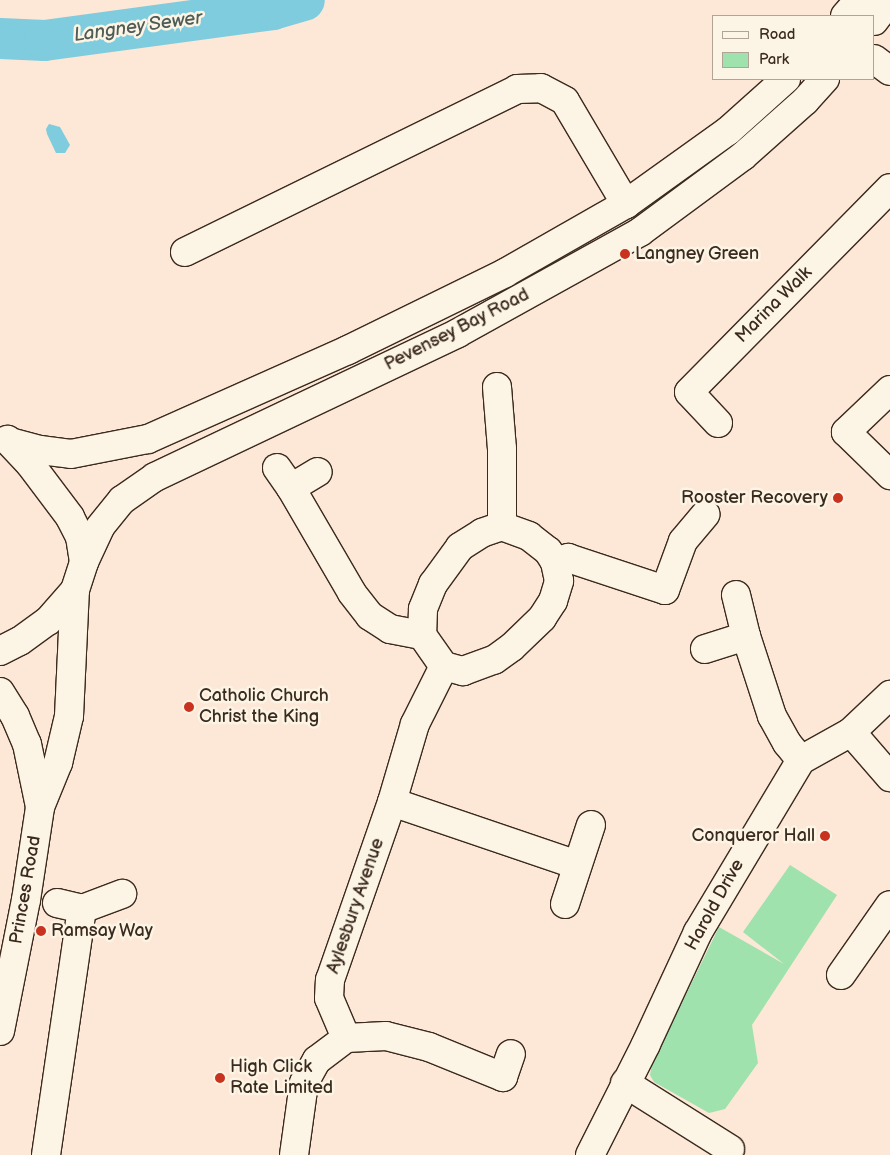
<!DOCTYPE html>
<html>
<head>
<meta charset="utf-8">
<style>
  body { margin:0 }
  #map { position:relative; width:890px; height:1155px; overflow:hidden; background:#fde7d6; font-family:"Balsamiq Sans",sans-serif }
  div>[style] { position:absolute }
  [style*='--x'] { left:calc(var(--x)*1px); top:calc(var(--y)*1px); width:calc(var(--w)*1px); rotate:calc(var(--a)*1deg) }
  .green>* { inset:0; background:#9fe2ad }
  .water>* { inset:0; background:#7eccdd }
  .river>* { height:41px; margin:-20.5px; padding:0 20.5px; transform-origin:20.5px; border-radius:20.5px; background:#7eccdd }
  .roads { filter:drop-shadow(1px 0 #3b2a1e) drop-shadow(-1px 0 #3b2a1e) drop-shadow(0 1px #3b2a1e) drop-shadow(0 -1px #3b2a1e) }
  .minor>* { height:28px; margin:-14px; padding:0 14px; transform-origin:14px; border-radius:14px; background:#fcf5e5 }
  .major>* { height:28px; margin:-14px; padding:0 14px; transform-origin:14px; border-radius:14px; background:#fcf5e5 }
  .dots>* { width:14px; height:14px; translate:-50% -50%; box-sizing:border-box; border:2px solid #fcf5e5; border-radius:50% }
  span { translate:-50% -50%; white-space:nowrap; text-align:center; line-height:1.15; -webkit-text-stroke:5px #fcf5e5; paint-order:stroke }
  .poi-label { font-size:18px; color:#3b2a1e }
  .left { translate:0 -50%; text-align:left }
  .right { translate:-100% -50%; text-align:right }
  .street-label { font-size:18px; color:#3b2a1e }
  .water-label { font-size:19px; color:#4f5b57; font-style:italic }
  .legend { position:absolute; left:712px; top:15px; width:162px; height:65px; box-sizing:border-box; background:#fcf5e5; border:1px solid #afa495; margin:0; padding:6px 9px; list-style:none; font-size:15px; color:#3b2a1e }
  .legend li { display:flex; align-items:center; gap:10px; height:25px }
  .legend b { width:25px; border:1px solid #afa495 }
</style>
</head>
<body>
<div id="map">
  <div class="green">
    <div style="clip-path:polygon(790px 865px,837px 895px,752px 1025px,758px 1063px,725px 1109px,709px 1113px,654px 1082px,650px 1075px,652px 1064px,719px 927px,784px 964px,743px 932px)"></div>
  </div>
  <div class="water">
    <div style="clip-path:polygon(49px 124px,60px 127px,70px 145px,65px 153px,56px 153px,47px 134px,46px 129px)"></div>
  </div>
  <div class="river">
    <div style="--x:0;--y:38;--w:44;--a:2.6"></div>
    <div style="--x:44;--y:40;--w:230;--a:-7.7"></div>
    <div style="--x:272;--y:9;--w:33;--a:-16"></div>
  </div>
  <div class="roads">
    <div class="minor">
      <div style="--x:874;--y:59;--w:20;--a:37"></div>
      <div style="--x:185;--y:252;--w:370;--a:-26.1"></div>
      <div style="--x:517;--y:89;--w:24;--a:-2"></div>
      <div style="--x:541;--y:88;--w:27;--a:28"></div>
      <div style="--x:565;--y:101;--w:120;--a:59.4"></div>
      <div style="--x:497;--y:387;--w:62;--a:85.4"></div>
      <div style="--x:502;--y:449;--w:77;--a:90"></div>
      <div style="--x:890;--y:390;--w:61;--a:136.3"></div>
      <div style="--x:846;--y:432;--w:62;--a:44.3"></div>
      <div style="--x:718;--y:423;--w:42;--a:-133.1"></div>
      <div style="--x:689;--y:392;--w:286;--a:-45.4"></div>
      <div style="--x:277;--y:468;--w:24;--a:55"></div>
      <div style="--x:291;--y:488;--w:121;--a:59.8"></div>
      <div style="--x:352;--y:593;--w:29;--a:52"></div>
      <div style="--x:370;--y:616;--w:24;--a:33"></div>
      <div style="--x:390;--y:629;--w:33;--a:11"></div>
      <div style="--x:422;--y:635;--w:38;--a:55"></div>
      <div style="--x:444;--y:666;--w:20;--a:15"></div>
      <div style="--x:463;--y:671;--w:33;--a:-20"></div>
      <div style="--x:494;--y:660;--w:22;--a:-36"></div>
      <div style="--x:512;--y:647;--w:42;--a:-44"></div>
      <div style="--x:542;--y:618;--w:20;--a:-57"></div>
      <div style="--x:553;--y:601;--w:21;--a:-73"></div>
      <div style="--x:559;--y:581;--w:19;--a:-102"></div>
      <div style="--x:555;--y:562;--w:13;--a:-122"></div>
      <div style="--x:548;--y:551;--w:24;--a:-142"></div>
      <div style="--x:529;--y:536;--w:29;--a:-160"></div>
      <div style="--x:502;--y:526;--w:21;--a:161"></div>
      <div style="--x:482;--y:533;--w:26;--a:148"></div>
      <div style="--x:460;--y:547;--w:46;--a:126.1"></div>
      <div style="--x:433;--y:584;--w:27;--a:112"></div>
      <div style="--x:423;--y:609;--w:26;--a:92"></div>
      <div style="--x:291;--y:488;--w:31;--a:-31"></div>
      <div style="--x:555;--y:562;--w:14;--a:-17"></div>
      <div style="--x:568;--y:558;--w:102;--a:18.3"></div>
      <div style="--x:665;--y:590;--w:52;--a:-69.8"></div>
      <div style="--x:683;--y:541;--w:35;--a:-50"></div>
      <div style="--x:736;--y:595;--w:42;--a:76.3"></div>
      <div style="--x:746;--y:636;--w:84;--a:72"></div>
      <div style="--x:772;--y:716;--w:31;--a:61"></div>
      <div style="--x:787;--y:743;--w:22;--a:51"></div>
      <div style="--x:705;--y:649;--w:43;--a:-17.6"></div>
      <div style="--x:0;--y:692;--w:28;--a:58"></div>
      <div style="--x:15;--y:716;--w:30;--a:67"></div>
      <div style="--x:27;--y:744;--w:64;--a:78.3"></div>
      <div style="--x:851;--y:732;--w:60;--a:49.1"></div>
      <div style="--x:392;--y:802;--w:195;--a:18.8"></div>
      <div style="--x:57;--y:903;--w:26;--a:13"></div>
      <div style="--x:82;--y:909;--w:43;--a:-20.6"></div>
      <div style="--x:565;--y:904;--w:83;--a:-71.8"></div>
      <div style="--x:841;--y:975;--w:85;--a:-55"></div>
      <div style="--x:0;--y:1031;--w:134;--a:-78.8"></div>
      <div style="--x:26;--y:900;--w:94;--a:-81.4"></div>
      <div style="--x:40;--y:807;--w:48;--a:-67.8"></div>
      <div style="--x:58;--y:763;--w:48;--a:-76.8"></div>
      <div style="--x:69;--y:716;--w:126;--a:-87.3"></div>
      <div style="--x:346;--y:1038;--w:43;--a:-113"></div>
      <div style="--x:329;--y:998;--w:18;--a:-87"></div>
      <div style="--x:330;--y:980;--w:188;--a:-70.8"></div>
      <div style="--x:392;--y:802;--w:81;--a:-73.6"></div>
      <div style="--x:415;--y:724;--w:65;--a:-63.4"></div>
      <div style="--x:625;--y:1083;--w:124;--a:32.2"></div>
      <div style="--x:46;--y:1155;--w:249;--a:-81.7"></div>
      <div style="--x:294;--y:1155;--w:73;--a:-82.1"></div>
      <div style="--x:304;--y:1083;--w:26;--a:-61"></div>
      <div style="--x:317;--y:1060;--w:36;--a:-37"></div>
      <div style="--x:346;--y:1038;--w:40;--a:-2.9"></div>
      <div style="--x:386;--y:1036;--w:44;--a:14.3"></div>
      <div style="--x:429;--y:1047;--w:80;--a:22.1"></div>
      <div style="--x:503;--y:1077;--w:24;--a:-71"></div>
      <div style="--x:590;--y:1155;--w:124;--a:-63.2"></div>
      <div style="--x:646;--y:1044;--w:123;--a:-65.1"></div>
      <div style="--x:698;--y:932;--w:200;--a:-59.1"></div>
      <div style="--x:801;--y:760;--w:57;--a:-29.2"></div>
      <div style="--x:851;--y:732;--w:54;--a:-43.5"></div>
    </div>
    <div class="major">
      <div style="--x:845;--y:16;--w:21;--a:-49"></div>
      <div style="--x:874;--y:21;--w:26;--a:-53"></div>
      <div style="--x:10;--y:442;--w:31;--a:15"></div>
      <div style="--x:40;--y:450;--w:31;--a:7"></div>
      <div style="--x:71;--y:454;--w:78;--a:-11"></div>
      <div style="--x:148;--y:439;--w:219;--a:-24"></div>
      <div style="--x:348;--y:350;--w:175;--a:-26.1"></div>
      <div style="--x:505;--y:273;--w:139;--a:-29.7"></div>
      <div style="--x:626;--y:204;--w:125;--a:-35.6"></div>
      <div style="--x:728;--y:131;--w:78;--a:-41.9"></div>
      <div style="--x:84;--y:562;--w:38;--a:-65"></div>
      <div style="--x:100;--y:527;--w:35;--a:-51"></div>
      <div style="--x:122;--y:500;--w:40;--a:-34.9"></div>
      <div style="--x:155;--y:477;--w:335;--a:-25.4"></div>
      <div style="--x:458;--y:333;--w:208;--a:-29"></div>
      <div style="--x:640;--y:232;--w:128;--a:-36.4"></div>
      <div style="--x:743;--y:156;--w:83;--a:-41.6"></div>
      <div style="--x:805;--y:101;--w:30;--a:-48"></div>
      <div style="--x:0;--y:651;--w:22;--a:-27"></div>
      <div style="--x:20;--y:641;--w:34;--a:-36"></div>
      <div style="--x:48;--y:621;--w:41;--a:-48.9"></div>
      <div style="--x:75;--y:590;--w:29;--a:-72"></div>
      <div style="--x:84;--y:562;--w:25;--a:-99"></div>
      <div style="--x:80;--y:537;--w:22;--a:-117"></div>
      <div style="--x:70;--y:517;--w:66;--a:-127"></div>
      <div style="--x:30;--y:464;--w:33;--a:-133"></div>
    </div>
  </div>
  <div class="dots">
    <div style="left:625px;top:254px;background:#c8321e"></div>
    <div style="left:838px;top:498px;background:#c8321e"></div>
    <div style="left:189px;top:707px;background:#c8321e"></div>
    <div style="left:825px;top:836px;background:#c8321e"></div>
    <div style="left:41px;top:931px;background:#c8321e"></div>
    <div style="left:220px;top:1078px;background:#c8321e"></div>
  </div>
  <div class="poi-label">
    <span class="left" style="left:635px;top:254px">Langney Green</span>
    <span class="right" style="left:828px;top:498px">Rooster Recovery</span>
    <span class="left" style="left:199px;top:707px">Catholic Church<br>Christ the King</span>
    <span class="right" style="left:815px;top:836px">Conqueror Hall</span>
    <span class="left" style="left:51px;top:931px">Ramsay Way</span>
    <span class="left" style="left:230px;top:1078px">High Click<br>Rate Limited</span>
  </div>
  <div class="street-label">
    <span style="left:774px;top:305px;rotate:-45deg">Marina Walk</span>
    <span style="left:457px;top:330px;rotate:-27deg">Pevensey Bay Road</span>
    <span style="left:26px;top:890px;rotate:-80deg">Princes Road</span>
    <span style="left:715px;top:905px;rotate:-61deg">Harold Drive</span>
    <span style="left:356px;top:906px;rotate:-71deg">Aylesbury Avenue</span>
  </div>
  <div class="water-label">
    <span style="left:138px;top:27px;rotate:-8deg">Langney Sewer</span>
  </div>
  <ul class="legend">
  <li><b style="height:6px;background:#fcf5e5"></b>Road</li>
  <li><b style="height:14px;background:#9fe2ad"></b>Park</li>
  </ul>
</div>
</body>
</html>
